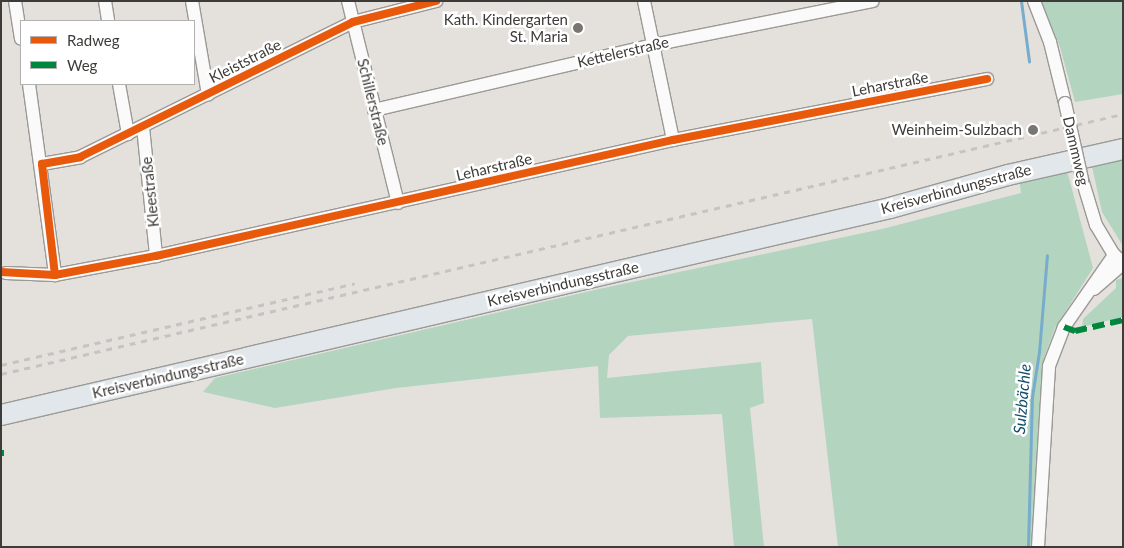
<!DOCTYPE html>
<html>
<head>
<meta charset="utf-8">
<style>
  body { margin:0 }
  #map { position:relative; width:1124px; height:548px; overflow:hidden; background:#e4e1dd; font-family:Lato,sans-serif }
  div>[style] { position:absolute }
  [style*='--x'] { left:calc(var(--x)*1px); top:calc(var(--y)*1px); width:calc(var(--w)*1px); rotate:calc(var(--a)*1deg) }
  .green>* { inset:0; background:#b3d4bf }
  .stream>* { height:3px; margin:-1.5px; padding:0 1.5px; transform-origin:1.5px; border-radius:1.5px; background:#78accc }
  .roads { filter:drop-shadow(1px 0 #9b9996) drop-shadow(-1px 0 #9b9996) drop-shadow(0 1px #9b9996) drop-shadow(0 -1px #9b9996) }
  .street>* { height:12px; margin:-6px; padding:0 6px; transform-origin:6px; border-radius:6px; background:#fbfafa }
  .primary>* { height:20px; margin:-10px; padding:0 10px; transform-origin:10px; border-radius:10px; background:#e1e7ea }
  .rail>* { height:3px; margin-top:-1.5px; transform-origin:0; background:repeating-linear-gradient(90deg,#c5c4c3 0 6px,transparent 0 12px) }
  .bridges { filter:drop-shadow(1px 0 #9b9996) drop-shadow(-1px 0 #9b9996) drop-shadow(0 1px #9b9996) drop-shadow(0 -1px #9b9996) }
  .street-bridge>* { height:12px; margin:-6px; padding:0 6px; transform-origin:6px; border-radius:6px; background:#fbfafa }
  .quiet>* { height:6px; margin-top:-3px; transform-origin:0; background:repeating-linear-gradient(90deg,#00873e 0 12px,transparent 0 18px) }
  .cycleway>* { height:8px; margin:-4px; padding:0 4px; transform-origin:4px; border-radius:4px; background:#e8590c }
  .dots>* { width:14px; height:14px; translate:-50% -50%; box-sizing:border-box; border:2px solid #fff; border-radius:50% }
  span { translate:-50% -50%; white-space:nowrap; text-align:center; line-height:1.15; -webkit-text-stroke:5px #fff; paint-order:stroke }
  .poi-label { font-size:15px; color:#3e3c39 }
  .right { translate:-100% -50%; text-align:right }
  .street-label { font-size:15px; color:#3e3c39 }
  .water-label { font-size:16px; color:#114d6e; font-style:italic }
  .frame { position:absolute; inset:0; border:2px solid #3e3c39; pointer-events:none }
  .legend { position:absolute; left:20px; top:20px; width:175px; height:65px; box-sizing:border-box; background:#fff; border:1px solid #b2b1b0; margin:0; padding:6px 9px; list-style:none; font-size:15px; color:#3e3c39 }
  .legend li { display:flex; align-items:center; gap:10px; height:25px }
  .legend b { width:25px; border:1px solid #b2b1b0 }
</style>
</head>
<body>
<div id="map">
  <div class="green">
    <div style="clip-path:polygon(1041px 1px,1123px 1px,1123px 94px,1075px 102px,1060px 47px)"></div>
    <div style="clip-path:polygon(1123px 157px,1123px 246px,1102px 212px,1091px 162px)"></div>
    <div style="clip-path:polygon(1066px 167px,1093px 268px,1055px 328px,1044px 358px,1034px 547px,838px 547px,812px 319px,628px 336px,609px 355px,607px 378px,761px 362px,764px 403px,750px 408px,764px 547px,734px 547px,722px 414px,600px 418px,598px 366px,396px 388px,275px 408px,203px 392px,215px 378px,599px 289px,882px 229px,1021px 193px,1019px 177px)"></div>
    <div style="clip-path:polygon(1123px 278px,1123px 317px,1082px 327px,1083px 319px,1116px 288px,1116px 280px)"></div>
  </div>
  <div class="stream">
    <div style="--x:1021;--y:1;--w:61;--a:82.4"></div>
    <div style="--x:1028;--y:547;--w:150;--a:-88.5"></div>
    <div style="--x:1032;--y:397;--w:46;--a:-81.2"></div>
    <div style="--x:1039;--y:352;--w:97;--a:-85.3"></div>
  </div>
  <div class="roads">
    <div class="street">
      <div style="--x:15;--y:1;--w:38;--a:81"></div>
      <div style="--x:105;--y:1;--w:20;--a:81"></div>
      <div style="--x:192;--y:1;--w:95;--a:80.3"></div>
      <div style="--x:348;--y:1;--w:208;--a:76.1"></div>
      <div style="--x:644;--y:1;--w:142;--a:78.2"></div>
      <div style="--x:1034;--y:1;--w:44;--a:68.7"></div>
      <div style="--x:1050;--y:42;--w:63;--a:76.2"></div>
      <div style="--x:29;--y:84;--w:193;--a:82.2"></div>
      <div style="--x:119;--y:84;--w:51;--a:79.8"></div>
      <div style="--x:374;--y:110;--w:286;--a:-13.1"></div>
      <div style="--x:653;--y:45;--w:224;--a:-11.3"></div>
      <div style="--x:143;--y:127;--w:130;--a:84.2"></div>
      <div style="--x:42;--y:164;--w:39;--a:-10"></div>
      <div style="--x:80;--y:157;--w:305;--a:-26.3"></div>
      <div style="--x:353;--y:22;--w:86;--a:-14.2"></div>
      <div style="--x:1082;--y:179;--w:48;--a:73.1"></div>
      <div style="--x:1096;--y:225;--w:35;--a:59"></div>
      <div style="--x:1114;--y:255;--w:11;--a:38"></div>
      <div style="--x:6;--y:273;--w:49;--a:2.3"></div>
      <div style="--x:55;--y:275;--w:103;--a:-10.7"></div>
      <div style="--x:156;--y:256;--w:530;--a:-12.65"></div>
      <div style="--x:673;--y:140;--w:320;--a:-11"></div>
      <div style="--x:1094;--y:289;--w:38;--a:-41"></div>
      <div style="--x:1038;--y:547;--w:181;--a:-86.5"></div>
      <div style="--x:1049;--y:366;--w:42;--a:-69"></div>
      <div style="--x:1064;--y:327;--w:88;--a:-55.2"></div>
    </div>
    <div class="primary">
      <div style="--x:1;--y:415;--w:913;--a:-13.11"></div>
      <div style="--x:890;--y:208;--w:123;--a:-15.6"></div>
      <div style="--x:1008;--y:175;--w:118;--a:-12.7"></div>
    </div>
  </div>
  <div class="rail">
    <div style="--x:1;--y:365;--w:363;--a:-13"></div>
    <div style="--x:1;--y:374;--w:1152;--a:-13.05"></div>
  </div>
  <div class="bridges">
    <div class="street-bridge">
      <div style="--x:1065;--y:103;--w:78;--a:77.4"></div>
    </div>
  </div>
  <div class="quiet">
    <div style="--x:1064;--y:327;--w:12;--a:20"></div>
    <div style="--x:1075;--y:331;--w:49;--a:-12.9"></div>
    <div style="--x:1;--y:450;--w:6;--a:90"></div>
  </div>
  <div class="cycleway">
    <div style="--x:1;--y:272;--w:54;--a:3.2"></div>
    <div style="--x:55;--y:275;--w:103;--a:-10.7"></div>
    <div style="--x:156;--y:256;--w:530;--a:-12.65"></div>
    <div style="--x:673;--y:140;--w:320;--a:-11"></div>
    <div style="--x:55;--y:275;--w:112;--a:-96.7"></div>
    <div style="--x:42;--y:164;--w:39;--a:-10"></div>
    <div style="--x:80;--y:157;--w:305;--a:-26.3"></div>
    <div style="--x:353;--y:22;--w:86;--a:-14.2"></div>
  </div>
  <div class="dots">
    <div style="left:578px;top:28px;background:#787672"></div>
    <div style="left:1033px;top:130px;background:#787672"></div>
  </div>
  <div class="poi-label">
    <span class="right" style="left:568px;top:28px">Kath. Kindergarten<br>St. Maria</span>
    <span class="right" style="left:1022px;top:130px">Weinheim-Sulzbach</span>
  </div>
  <div class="street-label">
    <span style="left:623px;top:52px;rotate:-13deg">Kettelerstraße</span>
    <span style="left:245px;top:61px;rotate:-27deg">Kleiststraße</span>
    <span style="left:890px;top:84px;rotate:-11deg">Leharstraße</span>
    <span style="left:373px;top:102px;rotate:76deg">Schillerstraße</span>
    <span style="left:1076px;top:151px;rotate:77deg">Dammweg</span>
    <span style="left:494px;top:167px;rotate:-13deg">Leharstraße</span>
    <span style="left:956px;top:189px;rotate:-15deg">Kreisverbindungsstraße</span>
    <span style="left:150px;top:192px;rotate:-96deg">Kleestraße</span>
    <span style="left:563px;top:284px;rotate:-13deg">Kreisverbindungsstraße</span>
    <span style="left:168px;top:376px;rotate:-13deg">Kreisverbindungsstraße</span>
  </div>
  <div class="water-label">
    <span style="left:1022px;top:399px;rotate:-85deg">Sulzbächle</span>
  </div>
  <div class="frame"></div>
  <ul class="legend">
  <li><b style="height:6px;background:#e8590c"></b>Radweg</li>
  <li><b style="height:6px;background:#00873e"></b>Weg</li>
  </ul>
</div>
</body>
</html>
